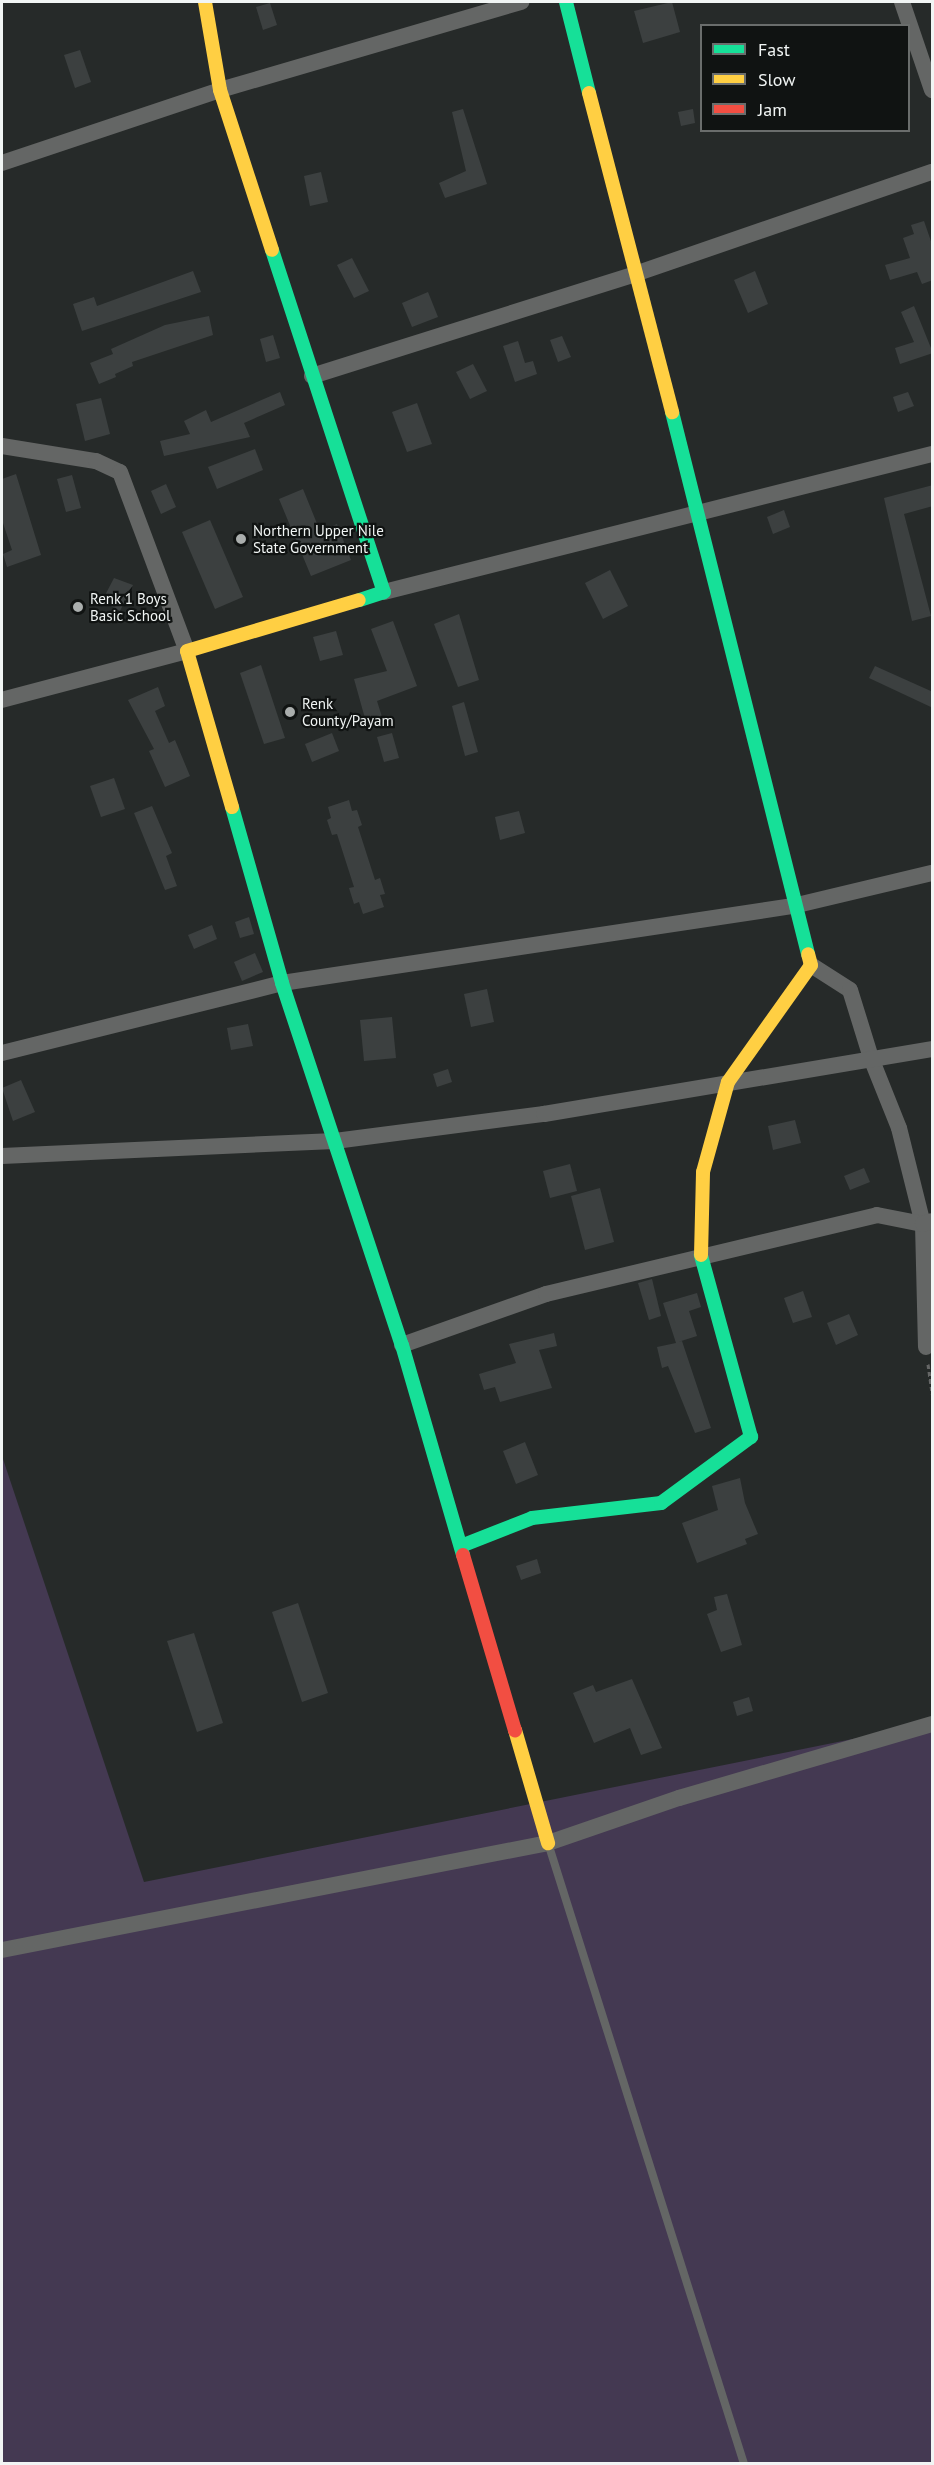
<!DOCTYPE html>
<html>
<head>
<meta charset="utf-8">
<style>
  body { margin:0 }
  #map { position:relative; width:934px; height:2465px; overflow:hidden; background:#262a29; font-family:"PT Sans",sans-serif }
  div>[style] { position:absolute }
  [style*='--x'] { left:calc(var(--x)*1px); top:calc(var(--y)*1px); width:calc(var(--w)*1px); rotate:calc(var(--a)*1deg) }
  .green>* { inset:0; background:#443952 }
  .building>* { inset:0; background:#3c4040 }
  .path>* { height:3px; margin-top:-1.5px; transform-origin:0; background:repeating-linear-gradient(90deg,#656666 0 4.5px,transparent 0 7.5px) }
  .lane>* { height:8px; margin:-4px; padding:0 4px; transform-origin:4px; border-radius:4px; background:#646665 }
  .street>* { height:16px; margin:-8px; padding:0 8px; transform-origin:8px; border-radius:8px; background:#646665 }
  .fast>* { height:14px; margin:-7px; padding:0 7px; transform-origin:7px; border-radius:7px; background:#16e098 }
  .slow>* { height:14px; margin:-7px; padding:0 7px; transform-origin:7px; border-radius:7px; background:#ffcf43 }
  .jam>* { height:14px; margin:-7px; padding:0 7px; transform-origin:7px; border-radius:7px; background:#f24e42 }
  .dots>* { width:16px; height:16px; translate:-50% -50%; box-sizing:border-box; border:3px solid #101312; border-radius:50% }
  span { translate:-50% -50%; white-space:nowrap; text-align:center; line-height:1.15; -webkit-text-stroke:4.5px #101312; paint-order:stroke }
  .poi-label { font-size:15px; color:#f1f5f4 }
  .left { translate:0 -50%; text-align:left }
  .frame { position:absolute; inset:0; border:3px solid #f1f5f4; pointer-events:none }
  .legend { position:absolute; left:700px; top:24px; width:210px; height:108px; box-sizing:border-box; background:#101312; border:2px solid #6a6d6c; margin:0; padding:8px 10px; list-style:none; font-size:18px; color:#f1f5f4 }
  .legend li { display:flex; align-items:center; gap:12px; height:30px }
  .legend b { width:30px; border:2px solid #6a6d6c }
</style>
</head>
<body>
<div id="map">
  <div class="green">
    <div style="clip-path:polygon(2px 1456px,144px 1882px,932px 1723px,932px 2463px,2px 2463px)"></div>
  </div>
  <div class="building">
    <div style="clip-path:polygon(672px 2px,680px 32px,643px 43px,634px 11px)"></div>
    <div style="clip-path:polygon(270px 3px,277px 25px,263px 30px,256px 7px)"></div>
    <div style="clip-path:polygon(80px 50px,91px 82px,75px 88px,64px 55px)"></div>
    <div style="clip-path:polygon(463px 109px,487px 184px,445px 198px,439px 183px,466px 171px,452px 112px)"></div>
    <div style="clip-path:polygon(693px 109px,695px 123px,681px 126px,678px 112px)"></div>
    <div style="clip-path:polygon(321px 172px,328px 202px,310px 206px,304px 176px)"></div>
    <div style="clip-path:polygon(924px 221px,933px 247px,933px 280px,922px 284px,917px 272px,890px 280px,885px 265px,910px 258px,903px 238px,914px 234px,911px 225px)"></div>
    <div style="clip-path:polygon(352px 258px,369px 291px,354px 298px,337px 265px)"></div>
    <div style="clip-path:polygon(193px 271px,201px 292px,82px 331px,73px 304px,94px 297px,97px 306px)"></div>
    <div style="clip-path:polygon(755px 271px,768px 304px,748px 313px,734px 280px)"></div>
    <div style="clip-path:polygon(428px 292px,438px 317px,412px 327px,402px 303px)"></div>
    <div style="clip-path:polygon(914px 306px,933px 353px,900px 364px,895px 348px,914px 342px,901px 312px)"></div>
    <div style="clip-path:polygon(209px 316px,213px 335px,132px 362px,133px 366px,115px 374px,116px 377px,99px 384px,90px 363px,113px 354px,111px 349px,165px 325px)"></div>
    <div style="clip-path:polygon(273px 335px,280px 358px,266px 362px,260px 339px)"></div>
    <div style="clip-path:polygon(562px 336px,571px 357px,558px 362px,550px 340px)"></div>
    <div style="clip-path:polygon(518px 341px,525px 363px,533px 361px,537px 374px,515px 382px,503px 346px)"></div>
    <div style="clip-path:polygon(473px 364px,487px 391px,470px 399px,456px 372px)"></div>
    <div style="clip-path:polygon(280px 392px,285px 405px,244px 423px,250px 437px,164px 456px,160px 441px,190px 434px,184px 421px,206px 410px,211px 422px)"></div>
    <div style="clip-path:polygon(908px 392px,914px 406px,898px 412px,893px 397px)"></div>
    <div style="clip-path:polygon(101px 398px,110px 434px,85px 441px,76px 404px)"></div>
    <div style="clip-path:polygon(417px 403px,432px 444px,407px 452px,392px 412px)"></div>
    <div style="clip-path:polygon(255px 449px,263px 470px,217px 489px,208px 467px)"></div>
    <div style="clip-path:polygon(16px 474px,41px 555px,7px 567px,3px 554px,12px 550px,2px 520px,2px 479px)"></div>
    <div style="clip-path:polygon(72px 475px,81px 508px,66px 512px,57px 479px)"></div>
    <div style="clip-path:polygon(166px 484px,176px 507px,161px 514px,151px 491px)"></div>
    <div style="clip-path:polygon(933px 485px,933px 506px,904px 514px,931px 616px,912px 621px,884px 498px)"></div>
    <div style="clip-path:polygon(303px 489px,320px 531px,337px 524px,351px 560px,311px 576px,279px 499px)"></div>
    <div style="clip-path:polygon(784px 510px,790px 527px,773px 534px,767px 517px)"></div>
    <div style="clip-path:polygon(210px 520px,243px 597px,215px 609px,182px 532px)"></div>
    <div style="clip-path:polygon(610px 570px,628px 606px,603px 619px,585px 583px)"></div>
    <div style="clip-path:polygon(114px 578px,133px 585px,120px 611px,102px 601px)"></div>
    <div style="clip-path:polygon(459px 614px,479px 680px,458px 687px,434px 624px)"></div>
    <div style="clip-path:polygon(393px 621px,417px 686px,377px 701px,382px 717px,366px 722px,354px 679px,387px 671px,371px 629px)"></div>
    <div style="clip-path:polygon(336px 631px,343px 655px,320px 661px,313px 637px)"></div>
    <div style="clip-path:polygon(261px 665px,285px 738px,264px 744px,240px 673px)"></div>
    <div style="clip-path:polygon(875px 666px,933px 692px,933px 708px,869px 678px)"></div>
    <div style="clip-path:polygon(158px 687px,165px 706px,155px 711px,169px 743px,175px 740px,190px 776px,165px 787px,149px 751px,154px 749px,128px 700px)"></div>
    <div style="clip-path:polygon(464px 702px,478px 752px,465px 756px,452px 706px)"></div>
    <div style="clip-path:polygon(332px 733px,339px 751px,312px 762px,305px 744px)"></div>
    <div style="clip-path:polygon(392px 733px,399px 758px,384px 762px,377px 737px)"></div>
    <div style="clip-path:polygon(114px 778px,125px 809px,101px 817px,90px 786px)"></div>
    <div style="clip-path:polygon(349px 800px,352px 811px,357px 810px,362px 825px,358px 827px,375px 880px,380px 878px,385px 894px,380px 895px,384px 907px,363px 914px,359px 902px,354px 904px,349px 888px,354px 887px,337px 834px,332px 835px,327px 820px,331px 818px,328px 807px)"></div>
    <div style="clip-path:polygon(152px 806px,172px 853px,166px 856px,177px 886px,165px 890px,134px 813px)"></div>
    <div style="clip-path:polygon(519px 811px,525px 833px,500px 840px,495px 817px)"></div>
    <div style="clip-path:polygon(249px 917px,254px 934px,240px 938px,235px 922px)"></div>
    <div style="clip-path:polygon(212px 925px,217px 939px,194px 949px,188px 935px)"></div>
    <div style="clip-path:polygon(255px 953px,263px 972px,242px 981px,234px 962px)"></div>
    <div style="clip-path:polygon(487px 989px,494px 1022px,471px 1027px,464px 994px)"></div>
    <div style="clip-path:polygon(392px 1017px,396px 1058px,364px 1061px,360px 1020px)"></div>
    <div style="clip-path:polygon(248px 1024px,253px 1046px,231px 1050px,227px 1028px)"></div>
    <div style="clip-path:polygon(448px 1069px,452px 1082px,437px 1087px,433px 1074px)"></div>
    <div style="clip-path:polygon(21px 1080px,35px 1112px,13px 1121px,2px 1088px)"></div>
    <div style="clip-path:polygon(795px 1120px,801px 1143px,773px 1150px,768px 1126px)"></div>
    <div style="clip-path:polygon(570px 1164px,577px 1191px,550px 1198px,543px 1171px)"></div>
    <div style="clip-path:polygon(864px 1168px,870px 1182px,850px 1190px,844px 1176px)"></div>
    <div style="clip-path:polygon(600px 1188px,614px 1242px,585px 1250px,571px 1196px)"></div>
    <div style="clip-path:polygon(652px 1279px,661px 1316px,649px 1320px,638px 1283px)"></div>
    <div style="clip-path:polygon(803px 1291px,812px 1317px,793px 1323px,784px 1298px)"></div>
    <div style="clip-path:polygon(697px 1293px,701px 1307px,689px 1311px,697px 1336px,678px 1342px,682px 1341px,711px 1428px,695px 1433px,668px 1366px,662px 1368px,657px 1347px,676px 1343px,663px 1303px)"></div>
    <div style="clip-path:polygon(849px 1314px,858px 1335px,836px 1345px,827px 1323px)"></div>
    <div style="clip-path:polygon(554px 1333px,557px 1346px,539px 1350px,552px 1388px,500px 1402px,495px 1387px,484px 1390px,479px 1374px,516px 1363px,509px 1344px)"></div>
    <div style="clip-path:polygon(525px 1442px,538px 1475px,516px 1484px,503px 1451px)"></div>
    <div style="clip-path:polygon(740px 1478px,745px 1503px,758px 1534px,745px 1539px,747px 1544px,697px 1563px,682px 1523px,718px 1510px,712px 1486px)"></div>
    <div style="clip-path:polygon(537px 1559px,541px 1573px,521px 1580px,516px 1566px)"></div>
    <div style="clip-path:polygon(727px 1594px,742px 1645px,721px 1652px,707px 1614px,717px 1610px,714px 1597px)"></div>
    <div style="clip-path:polygon(298px 1603px,328px 1693px,302px 1702px,272px 1612px)"></div>
    <div style="clip-path:polygon(194px 1633px,223px 1723px,197px 1732px,167px 1641px)"></div>
    <div style="clip-path:polygon(632px 1679px,662px 1748px,641px 1755px,630px 1728px,594px 1743px,573px 1693px,593px 1685px,596px 1692px)"></div>
    <div style="clip-path:polygon(749px 1697px,753px 1711px,737px 1716px,733px 1702px)"></div>
  </div>
  <div class="path">
    <div style="--x:928;--y:1364;--w:30;--a:82"></div>
  </div>
  <div class="lane">
    <div style="--x:548;--y:1843;--w:651;--a:72.48"></div>
  </div>
  <div class="street">
    <div style="--x:902;--y:2;--w:93;--a:71.2"></div>
    <div style="--x:2;--y:163;--w:230;--a:-18.5"></div>
    <div style="--x:220;--y:90;--w:314;--a:-16.3"></div>
    <div style="--x:312;--y:376;--w:339;--a:-17.5"></div>
    <div style="--x:635;--y:274;--w:314;--a:-19"></div>
    <div style="--x:2;--y:446;--w:95;--a:9.1"></div>
    <div style="--x:96;--y:461;--w:26;--a:25"></div>
    <div style="--x:120;--y:472;--w:191;--a:69.5"></div>
    <div style="--x:187;--y:651;--w:191;--a:165.2"></div>
    <div style="--x:384;--y:592;--w:565;--a:-14.13"></div>
    <div style="--x:811;--y:965;--w:46;--a:32.7"></div>
    <div style="--x:850;--y:990;--w:71;--a:72.8"></div>
    <div style="--x:871;--y:1058;--w:75;--a:68.2"></div>
    <div style="--x:899;--y:1128;--w:99;--a:76"></div>
    <div style="--x:923;--y:1224;--w:123;--a:88.6"></div>
    <div style="--x:2;--y:1053;--w:289;--a:-14"></div>
    <div style="--x:282;--y:983;--w:517;--a:-8.57"></div>
    <div style="--x:793;--y:906;--w:143;--a:-13.4"></div>
    <div style="--x:2;--y:1156;--w:333;--a:-2.6"></div>
    <div style="--x:335;--y:1141;--w:211;--a:-7.4"></div>
    <div style="--x:544;--y:1114;--w:393;--a:-9.5"></div>
    <div style="--x:402;--y:1345;--w:153;--a:-19.5"></div>
    <div style="--x:546;--y:1294;--w:340;--a:-13.4"></div>
    <div style="--x:877;--y:1215;--w:47;--a:11.1"></div>
    <div style="--x:923;--y:1224;--w:9;--a:-18"></div>
    <div style="--x:2;--y:1950;--w:556;--a:-11.09"></div>
    <div style="--x:548;--y:1843;--w:139;--a:-19"></div>
    <div style="--x:679;--y:1798;--w:264;--a:-16.3"></div>
  </div>
  <div class="fast">
    <div style="--x:566;--y:2;--w:94;--a:75.8"></div>
    <div style="--x:272;--y:250;--w:360;--a:71.9"></div>
    <div style="--x:384;--y:592;--w:26;--a:162"></div>
    <div style="--x:672;--y:412;--w:559;--a:75.91"></div>
    <div style="--x:232;--y:807;--w:183;--a:74.1"></div>
    <div style="--x:282;--y:983;--w:381;--a:71.7"></div>
    <div style="--x:402;--y:1345;--w:219;--a:73.8"></div>
    <div style="--x:461;--y:1546;--w:76;--a:-21.5"></div>
    <div style="--x:532;--y:1518;--w:130;--a:-6.6"></div>
    <div style="--x:661;--y:1503;--w:112;--a:-36.3"></div>
    <div style="--x:751;--y:1437;--w:189;--a:-105.4"></div>
  </div>
  <div class="slow">
    <div style="--x:205;--y:2;--w:89;--a:80.3"></div>
    <div style="--x:220;--y:90;--w:168;--a:72"></div>
    <div style="--x:589;--y:93;--w:330;--a:75.4"></div>
    <div style="--x:232;--y:807;--w:162;--a:-106.1"></div>
    <div style="--x:187;--y:651;--w:179;--a:-16.5"></div>
    <div style="--x:701;--y:1255;--w:83;--a:-88.6"></div>
    <div style="--x:703;--y:1172;--w:93;--a:-74.5"></div>
    <div style="--x:728;--y:1082;--w:143;--a:-54.6"></div>
    <div style="--x:811;--y:965;--w:11;--a:-105"></div>
    <div style="--x:515;--y:1730;--w:118;--a:73.7"></div>
  </div>
  <div class="jam">
    <div style="--x:463;--y:1555;--w:183;--a:73.5"></div>
  </div>
  <div class="dots">
    <div style="left:241px;top:539px;background:#aaaead"></div>
    <div style="left:78px;top:607px;background:#aaaead"></div>
    <div style="left:290px;top:712px;background:#aaaead"></div>
  </div>
  <div class="poi-label">
    <span class="left" style="left:253px;top:539px">Northern Upper Nile<br>State Government</span>
    <span class="left" style="left:90px;top:607px">Renk 1 Boys<br>Basic School</span>
    <span class="left" style="left:302px;top:712px">Renk<br>County/Payam</span>
  </div>
  <div class="frame"></div>
  <ul class="legend">
  <li><b style="height:8px;background:#16e098"></b>Fast</li>
  <li><b style="height:8px;background:#ffcf43"></b>Slow</li>
  <li><b style="height:8px;background:#f24e42"></b>Jam</li>
  </ul>
</div>
</body>
</html>
